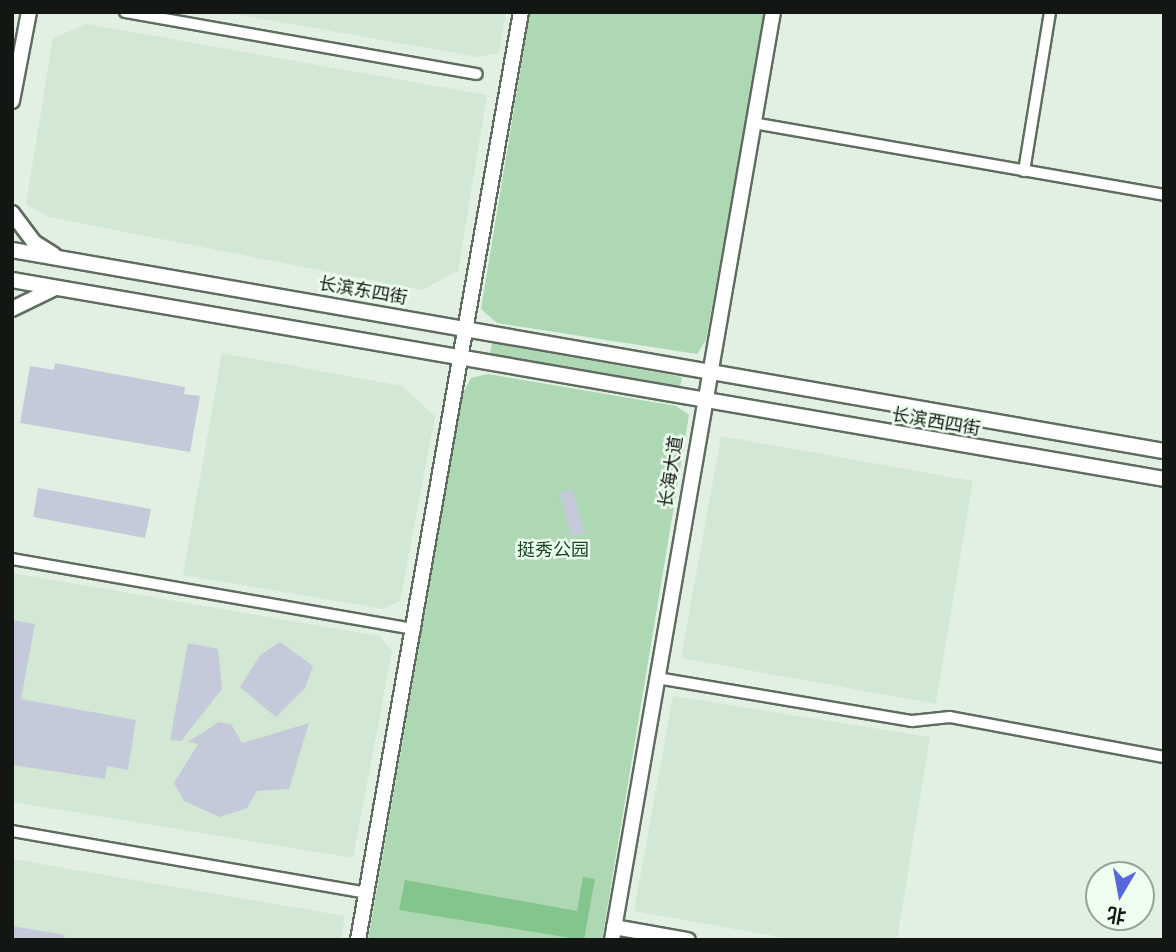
<!DOCTYPE html>
<html>
<head>
<meta charset="utf-8">
<style>
  body { margin:0 }
  #map { position:relative; width:1176px; height:952px; overflow:hidden; background:#e1f0e2; font-family:"Roboto Condensed","Noto Sans SC",sans-serif }
  div>[style] { position:absolute }
  [style*='--x'] { left:calc(var(--x)*1px); top:calc(var(--y)*1px); width:calc(var(--w)*1px); rotate:calc(var(--a)*1deg) }
  .built>* { inset:0; background:#d2e8d4 }
  .green>* { inset:0; background:#aed7b3 }
  .water>* { inset:0; background:#84c58d }
  .building>* { inset:0; background:#c5cadb }
  .roads { filter:drop-shadow(2px 0 #5f6c60) drop-shadow(-2px 0 #5f6c60) drop-shadow(0 2px #5f6c60) drop-shadow(0 -2px #5f6c60) }
  .street>* { height:10px; margin:-5px; padding:0 5px; transform-origin:5px; border-radius:5px; background:#fff }
  .secondary>* { height:14px; margin:-7px; padding:0 7px; transform-origin:7px; border-radius:7px; background:#fff }
  span { translate:-50% -50%; white-space:nowrap; text-align:center; line-height:1.15; -webkit-text-stroke:5px #eefef0; paint-order:stroke }
  .street-label { font-size:18px; color:#121713 }
  .park-label { font-size:18px; color:#184722 }
  .frame { position:absolute; inset:0; border:14px solid #121713; pointer-events:none }
  .north { position:absolute; left:1085px; top:861px; width:70px; height:70px; box-sizing:border-box; background:#eefef0; border:2px solid #96a298; border-radius:50%; rotate:190deg; font-size:19px; font-weight:700; line-height:28px; text-align:center; color:#121713 }
  .north::after { content:''; display:block; margin:auto; width:24px; height:32px; background:#5767dd; clip-path:polygon(50% 0,100% 100%,50% 72%,0 100%) }
</style>
</head>
<body>
<div id="map">
  <div class="built">
    <div style="clip-path:polygon(223px 12px,506px 12px,499px 53px,478px 57px)"></div>
    <div style="clip-path:polygon(87px 24px,487px 95px,458px 271px,422px 290px,48px 217px,26px 204px,53px 38px)"></div>
    <div style="clip-path:polygon(222px 353px,402px 386px,435px 416px,400px 601px,383px 609px,183px 575px)"></div>
    <div style="clip-path:polygon(721px 436px,973px 481px,936px 704px,681px 658px)"></div>
    <div style="clip-path:polygon(12px 573px,380px 636px,392px 651px,353px 858px,12px 802px)"></div>
    <div style="clip-path:polygon(673px 696px,930px 737px,897px 940px,797px 940px,634px 911px)"></div>
    <div style="clip-path:polygon(12px 859px,345px 916px,341px 940px,12px 940px)"></div>
  </div>
  <div class="green">
    <div style="clip-path:polygon(530px 12px,765px 12px,706px 340px,697px 354px,497px 323px,481px 309px)"></div>
    <div style="clip-path:polygon(492px 343px,682px 377px,680px 388px,490px 354px)"></div>
    <div style="clip-path:polygon(488px 374px,676px 406px,689px 415px,602px 940px,368px 940px,463px 393px,471px 378px)"></div>
  </div>
  <div class="water">
    <div style="clip-path:polygon(583px 877px,595px 879px,584px 940px,399px 910px,405px 880px,577px 911px)"></div>
  </div>
  <div class="building">
    <div style="clip-path:polygon(55px 363px,185px 387px,184px 394px,200px 396px,190px 452px,20px 423px,30px 366px,54px 370px)"></div>
    <div style="clip-path:polygon(38px 488px,151px 509px,145px 538px,33px 517px)"></div>
    <div style="clip-path:polygon(572px 489px,585px 533px,572px 537px,559px 493px)"></div>
    <div style="clip-path:polygon(12px 620px,35px 624px,21px 699px,136px 720px,128px 770px,107px 766px,105px 779px,12px 765px)"></div>
    <div style="clip-path:polygon(280px 642px,313px 666px,305px 688px,276px 717px,240px 687px,260px 655px)"></div>
    <div style="clip-path:polygon(188px 643px,218px 649px,222px 689px,181px 741px,170px 740px)"></div>
    <div style="clip-path:polygon(219px 722px,231px 724px,242px 743px,309px 723px,289px 789px,257px 791px,247px 808px,220px 817px,184px 801px,174px 783px,198px 744px,188px 742px)"></div>
    <div style="clip-path:polygon(12px 926px,65px 935px,64px 940px,12px 940px)"></div>
  </div>
  <div class="roads">
    <div class="street">
      <div style="--x:125;--y:12;--w:357;--a:10"></div>
      <div style="--x:753;--y:123;--w:417;--a:9.9"></div>
      <div style="--x:1024;--y:171;--w:161;--a:-80.7"></div>
      <div style="--x:12;--y:559;--w:409;--a:9.9"></div>
      <div style="--x:657;--y:678;--w:259;--a:9.6"></div>
      <div style="--x:912;--y:721;--w:38;--a:-6"></div>
      <div style="--x:950;--y:717;--w:218;--a:10.6"></div>
      <div style="--x:12;--y:831;--w:360;--a:9.9"></div>
    </div>
    <div class="secondary">
      <div style="--x:12;--y:101;--w:91;--a:-79.2"></div>
      <div style="--x:12;--y:213;--w:38;--a:53"></div>
      <div style="--x:35;--y:243;--w:22;--a:32"></div>
      <div style="--x:12;--y:250;--w:1169;--a:9.9"></div>
      <div style="--x:12;--y:280;--w:1169;--a:9.8"></div>
      <div style="--x:12;--y:309;--w:48;--a:-26"></div>
      <div style="--x:614;--y:927;--w:75;--a:10"></div>
      <div style="--x:358;--y:940;--w:942;--a:-80.04"></div>
      <div style="--x:612;--y:940;--w:942;--a:-80.16"></div>
    </div>
  </div>
  <div class="street-label">
    <span style="left:363px;top:291px;rotate:10deg">长滨东四街</span>
    <span style="left:936px;top:422px;rotate:10deg">长滨西四街</span>
    <span style="left:671px;top:472px;rotate:-81deg">长海大道</span>
  </div>
  <div class="park-label">
    <span style="left:553px;top:550px">挺秀公园</span>
  </div>
  <div class="frame"></div>
  <div class="north">北</div>
</div>
</body>
</html>
